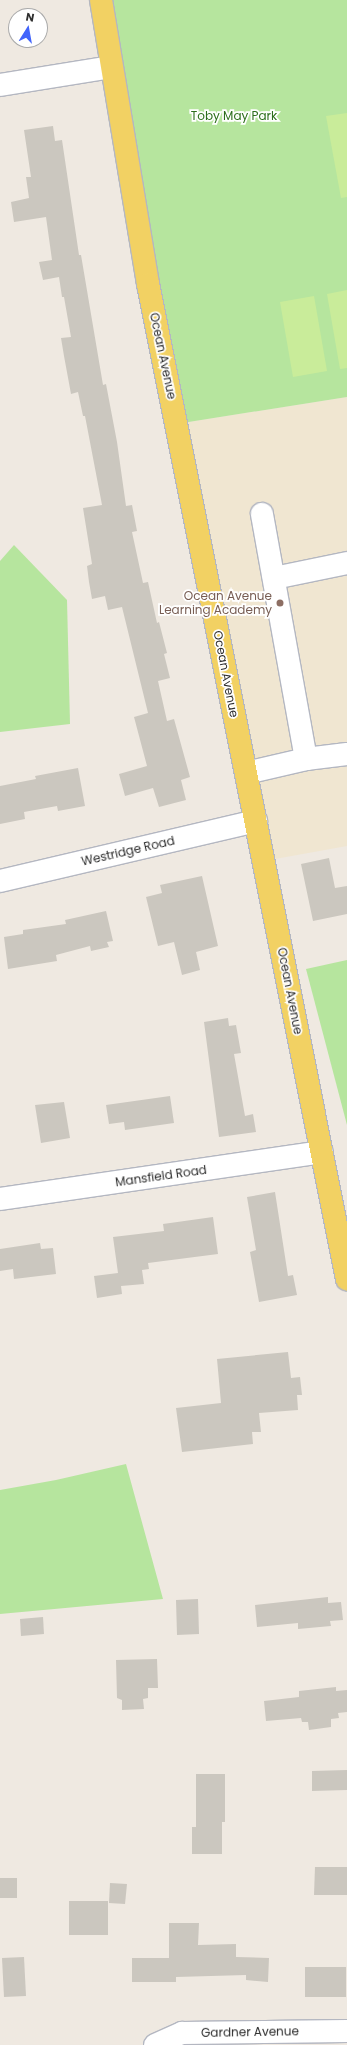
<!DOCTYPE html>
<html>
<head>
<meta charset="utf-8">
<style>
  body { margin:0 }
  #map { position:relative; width:347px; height:2045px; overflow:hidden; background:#efe9e1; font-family:Poppins,sans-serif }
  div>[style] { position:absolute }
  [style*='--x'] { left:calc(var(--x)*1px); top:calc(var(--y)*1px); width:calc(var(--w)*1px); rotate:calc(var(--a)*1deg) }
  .education>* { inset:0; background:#f0e6d1 }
  .green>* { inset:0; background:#b6e59e }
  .pitch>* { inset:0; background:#c9ec9a }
  .building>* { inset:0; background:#cbc7bf }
  .roads { filter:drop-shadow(1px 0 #b4b7c1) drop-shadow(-1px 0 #b4b7c1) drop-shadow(0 1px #b4b7c1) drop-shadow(0 -1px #b4b7c1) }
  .minor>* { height:22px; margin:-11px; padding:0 11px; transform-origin:11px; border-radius:11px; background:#fff }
  .major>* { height:22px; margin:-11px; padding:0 11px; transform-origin:11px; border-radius:11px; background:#f2d163 }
  .dots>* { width:11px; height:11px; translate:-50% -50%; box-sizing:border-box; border:2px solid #fff; border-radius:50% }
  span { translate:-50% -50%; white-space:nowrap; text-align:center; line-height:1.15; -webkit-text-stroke:3.5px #fff; paint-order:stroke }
  .park-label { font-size:12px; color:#2c6e1b }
  .street-label { font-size:12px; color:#2e2e2e }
  .education-label { font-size:12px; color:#785e54 }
  .right { translate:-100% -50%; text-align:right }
  .north { position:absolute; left:8px; top:8px; width:40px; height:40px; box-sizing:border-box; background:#fff; border:1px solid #ababab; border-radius:50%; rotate:11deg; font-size:11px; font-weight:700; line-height:16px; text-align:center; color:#2e2e2e }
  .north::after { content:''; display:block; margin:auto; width:14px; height:18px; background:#4264fb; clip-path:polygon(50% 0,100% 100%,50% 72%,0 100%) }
</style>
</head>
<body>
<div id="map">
  <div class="education">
    <div style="clip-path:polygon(347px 397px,347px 846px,264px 861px,176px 424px)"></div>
  </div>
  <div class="green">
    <div style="clip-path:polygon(101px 0,347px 0,347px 397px,176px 424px)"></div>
    <div style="clip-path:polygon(14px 545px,67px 600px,70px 724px,0 732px,0 561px)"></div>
    <div style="clip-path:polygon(347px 960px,347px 1125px,306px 969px)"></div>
    <div style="clip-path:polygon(126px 1464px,163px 1599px,0 1614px,0 1490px,56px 1480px)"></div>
  </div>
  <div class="pitch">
    <div style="clip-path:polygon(347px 113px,347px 197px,341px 198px,326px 116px)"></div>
    <div style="clip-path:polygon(347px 290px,347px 368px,340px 369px,327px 294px)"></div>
    <div style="clip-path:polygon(314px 296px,327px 371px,293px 377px,280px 302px)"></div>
  </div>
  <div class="building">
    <div style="clip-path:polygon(53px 126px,55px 141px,62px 140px,79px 255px,81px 255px,103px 385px,106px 384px,117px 442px,126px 506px,132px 505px,137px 531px,132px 532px,143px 583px,148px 582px,157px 623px,159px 622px,167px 653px,164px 654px,170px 678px,158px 681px,167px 721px,174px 719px,190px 777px,181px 780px,186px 800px,159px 807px,153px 788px,125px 796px,119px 774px,147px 766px,134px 717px,148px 713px,122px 607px,108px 610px,105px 596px,92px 599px,89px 582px,87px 566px,92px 564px,83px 508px,102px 505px,85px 416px,83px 416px,78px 392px,71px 394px,64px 356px,61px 338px,71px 337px,64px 297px,62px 297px,59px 277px,43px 280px,39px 262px,52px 260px,46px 217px,14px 222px,11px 202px,29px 198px,26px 177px,31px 177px,24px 130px)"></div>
    <div style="clip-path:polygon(78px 768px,85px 806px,58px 811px,57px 806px,24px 812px,25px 819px,0 824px,0 786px,36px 779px,35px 776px)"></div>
    <div style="clip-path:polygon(329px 858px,335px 888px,347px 886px,347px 914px,313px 921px,301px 864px)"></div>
    <div style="clip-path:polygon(202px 876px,218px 946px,196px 952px,200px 970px,182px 975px,174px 942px,158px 946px,146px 897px,162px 893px,160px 885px)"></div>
    <div style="clip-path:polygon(106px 911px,113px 941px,107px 942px,109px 947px,91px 951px,90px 946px,56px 955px,57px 961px,8px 969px,4px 937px,23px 934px,23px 930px,66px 924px,65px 920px)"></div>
    <div style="clip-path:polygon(228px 1018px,229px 1026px,236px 1025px,241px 1053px,234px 1054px,245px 1116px,253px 1114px,256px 1132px,219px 1137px,204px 1022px)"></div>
    <div style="clip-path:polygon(170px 1096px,174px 1123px,125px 1130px,124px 1122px,109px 1124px,106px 1105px)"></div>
    <div style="clip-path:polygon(64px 1102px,70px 1138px,41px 1143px,35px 1105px)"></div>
    <div style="clip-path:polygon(275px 1192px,288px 1276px,293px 1275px,297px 1295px,259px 1302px,250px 1252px,256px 1250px,247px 1197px)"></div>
    <div style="clip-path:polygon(213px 1217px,218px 1254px,148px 1263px,149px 1269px,142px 1270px,144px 1284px,121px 1286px,122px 1294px,97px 1298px,94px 1276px,118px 1273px,113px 1237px,164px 1231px,163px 1224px)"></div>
    <div style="clip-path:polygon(40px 1243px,41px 1249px,53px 1248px,56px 1274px,14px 1279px,13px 1269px,0 1271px,0 1249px)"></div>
    <div style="clip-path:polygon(288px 1352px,291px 1378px,300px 1377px,302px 1395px,297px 1395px,298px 1410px,259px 1413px,261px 1432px,252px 1432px,253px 1444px,182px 1452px,176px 1408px,221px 1403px,217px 1359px)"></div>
    <div style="clip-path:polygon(328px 1597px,328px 1603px,341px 1602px,343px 1620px,330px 1621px,331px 1626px,298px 1629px,298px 1623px,257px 1627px,255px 1605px)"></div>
    <div style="clip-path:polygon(198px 1599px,199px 1634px,177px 1635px,176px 1600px)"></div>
    <div style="clip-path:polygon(43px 1617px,44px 1634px,21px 1636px,20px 1619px)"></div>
    <div style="clip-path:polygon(157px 1659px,158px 1688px,148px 1688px,148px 1698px,143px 1699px,144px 1709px,122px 1710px,122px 1700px,117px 1698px,116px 1660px)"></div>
    <div style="clip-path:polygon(336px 1687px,336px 1691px,347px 1690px,347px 1712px,338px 1713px,339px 1718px,331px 1719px,331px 1727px,309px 1730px,308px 1722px,302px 1722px,301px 1718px,266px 1721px,264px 1701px,299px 1697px,299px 1691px)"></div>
    <div style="clip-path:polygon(347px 1770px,347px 1790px,312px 1791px,312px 1771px)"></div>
    <div style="clip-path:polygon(196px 1774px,225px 1774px,225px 1822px,222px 1822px,222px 1854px,192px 1854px,192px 1827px,196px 1827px)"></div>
    <div style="clip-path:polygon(315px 1867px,347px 1867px,347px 1895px,314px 1895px)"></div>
    <div style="clip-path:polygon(0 1878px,17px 1878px,17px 1898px,0 1898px)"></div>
    <div style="clip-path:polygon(110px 1883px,127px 1884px,125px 1904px,109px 1903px)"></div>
    <div style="clip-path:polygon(69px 1901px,108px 1901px,108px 1935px,69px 1935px)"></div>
    <div style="clip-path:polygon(169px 1923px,199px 1923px,198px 1945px,236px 1944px,236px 1957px,269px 1958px,268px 1982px,246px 1980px,246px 1975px,176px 1977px,176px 1982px,132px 1982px,132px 1958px,169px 1958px)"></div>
    <div style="clip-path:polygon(24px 1957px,26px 1996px,4px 1997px,2px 1958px)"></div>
    <div style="clip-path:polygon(305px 1967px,346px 1967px,346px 1997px,305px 1997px)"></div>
  </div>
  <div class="roads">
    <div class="minor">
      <div style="--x:0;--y:85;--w:112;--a:-9.2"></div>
      <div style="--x:274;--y:578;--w:75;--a:-11.6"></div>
      <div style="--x:306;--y:759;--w:41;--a:-7"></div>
      <div style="--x:246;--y:773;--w:62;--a:-13.1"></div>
      <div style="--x:306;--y:759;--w:249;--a:-100.2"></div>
      <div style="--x:0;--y:881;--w:263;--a:-13.2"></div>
      <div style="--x:0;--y:1199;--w:325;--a:-8.3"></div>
      <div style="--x:155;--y:2045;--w:30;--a:-24"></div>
      <div style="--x:182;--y:2033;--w:165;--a:-0.7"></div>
    </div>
    <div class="major">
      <div style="--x:101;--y:0;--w:288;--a:80.6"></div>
      <div style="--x:148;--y:284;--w:1015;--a:78.69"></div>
    </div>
  </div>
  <div class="dots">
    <div style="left:280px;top:603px;background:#8d6e63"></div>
  </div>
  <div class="park-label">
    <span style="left:234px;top:116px">Toby May Park</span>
  </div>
  <div class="street-label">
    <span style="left:163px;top:356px;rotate:78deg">Ocean Avenue</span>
    <span style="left:226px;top:674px;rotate:79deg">Ocean Avenue</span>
    <span style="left:128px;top:851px;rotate:-13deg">Westridge Road</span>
    <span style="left:290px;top:991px;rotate:79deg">Ocean Avenue</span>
    <span style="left:161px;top:1176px;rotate:-8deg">Mansfield Road</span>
    <span style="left:250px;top:2032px;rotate:-1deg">Gardner Avenue</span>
  </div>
  <div class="education-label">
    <span class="right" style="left:272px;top:603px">Ocean Avenue<br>Learning Academy</span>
  </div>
  <div class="north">N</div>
</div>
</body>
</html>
